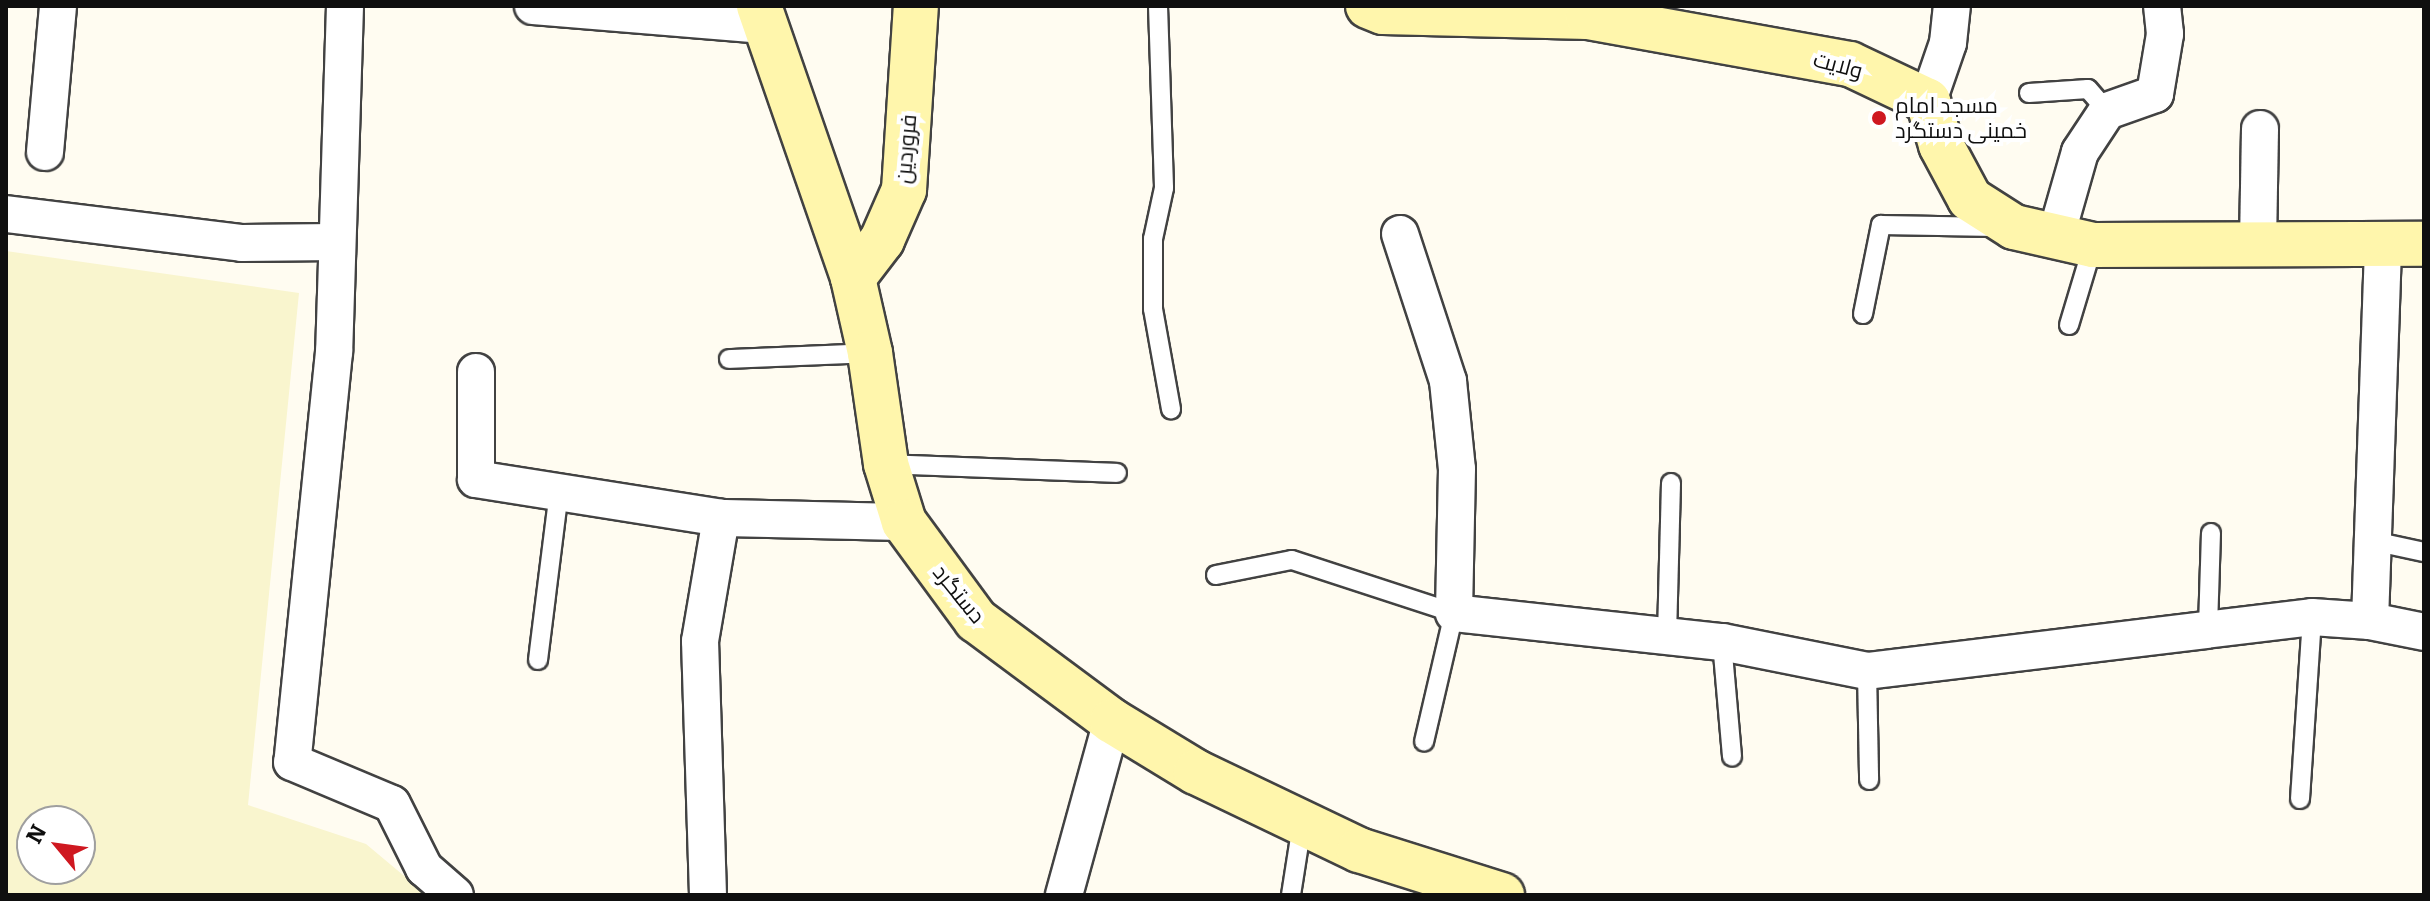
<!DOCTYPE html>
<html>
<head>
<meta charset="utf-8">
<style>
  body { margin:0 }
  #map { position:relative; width:2430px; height:901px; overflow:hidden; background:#fffcf1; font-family:Bitter,Cairo,serif }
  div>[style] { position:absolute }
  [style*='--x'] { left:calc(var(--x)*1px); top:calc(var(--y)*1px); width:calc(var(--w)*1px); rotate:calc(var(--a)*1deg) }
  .farmland>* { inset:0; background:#f9f5ce }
  .roads { filter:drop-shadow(2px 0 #424242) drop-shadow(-2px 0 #424242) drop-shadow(0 2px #424242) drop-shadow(0 -2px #424242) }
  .lane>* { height:18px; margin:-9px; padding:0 9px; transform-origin:9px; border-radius:9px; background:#fff }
  .street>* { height:36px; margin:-18px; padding:0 18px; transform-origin:18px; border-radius:18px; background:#fff }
  .secondary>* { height:44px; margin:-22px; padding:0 22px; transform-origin:22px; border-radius:22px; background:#fff6ac }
  .dots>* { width:22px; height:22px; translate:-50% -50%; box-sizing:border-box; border:4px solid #fff; border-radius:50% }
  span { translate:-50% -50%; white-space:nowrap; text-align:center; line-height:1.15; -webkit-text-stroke:8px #fff; paint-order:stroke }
  .street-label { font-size:22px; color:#0f0f0f }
  .poi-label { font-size:22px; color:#0f0f0f }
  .left { translate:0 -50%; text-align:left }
  .frame { position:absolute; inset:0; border:8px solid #0f0f0f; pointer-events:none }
  .north { position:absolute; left:16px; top:805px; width:80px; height:80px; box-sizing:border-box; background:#fff; border:2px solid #9f9f9f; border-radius:50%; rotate:299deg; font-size:22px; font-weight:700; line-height:32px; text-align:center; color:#0f0f0f }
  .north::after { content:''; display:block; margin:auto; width:28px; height:36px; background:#cf1820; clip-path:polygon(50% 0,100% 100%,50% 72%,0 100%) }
</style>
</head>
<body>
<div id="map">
  <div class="farmland">
    <div style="clip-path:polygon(evenodd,6px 251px,299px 293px,248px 805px,366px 844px,427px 895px,6px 895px,6px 251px,32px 821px,80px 821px,80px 869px,32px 869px,32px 821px)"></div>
  </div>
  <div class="roads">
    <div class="lane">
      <div style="--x:1158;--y:6;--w:182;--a:88.1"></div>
      <div style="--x:1164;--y:188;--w:52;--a:102.2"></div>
      <div style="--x:1153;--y:239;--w:70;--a:90"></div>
      <div style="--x:1153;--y:309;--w:102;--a:79.8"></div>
      <div style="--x:2029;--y:93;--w:59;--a:-3.9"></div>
      <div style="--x:2088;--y:89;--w:29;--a:49"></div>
      <div style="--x:1863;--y:314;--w:91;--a:-78.6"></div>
      <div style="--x:1881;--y:225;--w:115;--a:1"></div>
      <div style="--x:2069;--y:325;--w:84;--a:-73.3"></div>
      <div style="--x:729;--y:359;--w:141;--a:-2.4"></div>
      <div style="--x:886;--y:464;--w:231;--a:2.2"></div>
      <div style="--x:2373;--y:541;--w:52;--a:12.2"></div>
      <div style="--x:1216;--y:575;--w:77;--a:-11.2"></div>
      <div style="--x:1292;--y:560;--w:170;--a:18.1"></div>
      <div style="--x:1454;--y:613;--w:132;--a:103.1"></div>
      <div style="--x:2208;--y:628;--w:95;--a:-88.2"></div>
      <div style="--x:1667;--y:636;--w:153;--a:-88.5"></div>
      <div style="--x:1722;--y:642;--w:115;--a:85"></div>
      <div style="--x:538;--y:660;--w:169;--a:-82.9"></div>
      <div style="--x:1867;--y:671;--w:109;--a:88.9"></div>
      <div style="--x:2300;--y:799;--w:182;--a:-86.2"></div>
      <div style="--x:1291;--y:895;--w:71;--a:-81.1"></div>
    </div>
    <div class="street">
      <div style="--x:345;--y:6;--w:346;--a:91.8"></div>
      <div style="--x:334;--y:352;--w:412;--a:95.8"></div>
      <div style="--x:292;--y:762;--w:108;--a:22.8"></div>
      <div style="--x:392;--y:804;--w:72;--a:63.4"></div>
      <div style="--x:424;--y:868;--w:41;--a:41.1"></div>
      <div style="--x:533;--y:6;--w:232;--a:4.7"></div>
      <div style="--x:1928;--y:101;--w:61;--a:-71"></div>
      <div style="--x:1948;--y:43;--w:37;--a:-84"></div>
      <div style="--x:45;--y:152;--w:147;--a:-84.9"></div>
      <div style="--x:6;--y:214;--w:238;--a:7"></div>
      <div style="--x:242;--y:243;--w:93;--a:-0.6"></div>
      <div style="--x:1400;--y:234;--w:155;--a:71.9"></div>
      <div style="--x:1448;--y:381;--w:88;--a:84.2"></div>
      <div style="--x:1457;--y:469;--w:144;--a:91.2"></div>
      <div style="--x:1454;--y:613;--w:270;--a:6.2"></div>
      <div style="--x:1722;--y:642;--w:148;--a:11.3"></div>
      <div style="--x:1867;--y:671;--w:448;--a:-6.9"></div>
      <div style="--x:2312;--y:617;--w:58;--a:3.9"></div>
      <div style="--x:2370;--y:621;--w:55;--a:11.5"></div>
      <div style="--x:2056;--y:236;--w:87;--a:-74.1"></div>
      <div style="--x:2080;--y:152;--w:49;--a:-56.6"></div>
      <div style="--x:2107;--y:111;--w:51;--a:-19.5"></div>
      <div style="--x:2155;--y:94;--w:61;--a:-80.5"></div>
      <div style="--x:2165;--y:34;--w:28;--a:-96"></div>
      <div style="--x:2258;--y:244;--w:115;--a:-89"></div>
      <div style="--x:476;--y:372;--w:107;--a:90"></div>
      <div style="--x:476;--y:479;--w:248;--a:9"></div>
      <div style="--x:2370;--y:621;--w:377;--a:-88"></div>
      <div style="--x:708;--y:895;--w:254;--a:-91.8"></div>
      <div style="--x:700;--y:641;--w:125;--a:-80.3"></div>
      <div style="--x:721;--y:518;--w:183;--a:1.3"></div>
      <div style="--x:1064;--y:895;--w:180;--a:-74.6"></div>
    </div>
    <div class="secondary">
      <div style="--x:759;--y:6;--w:288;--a:70.9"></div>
      <div style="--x:853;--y:278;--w:77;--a:77.2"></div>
      <div style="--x:870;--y:353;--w:112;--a:81.8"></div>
      <div style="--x:886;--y:464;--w:61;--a:72.8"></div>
      <div style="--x:904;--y:522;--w:122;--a:53.7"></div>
      <div style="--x:976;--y:620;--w:169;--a:36.6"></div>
      <div style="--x:1112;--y:721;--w:98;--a:31.3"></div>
      <div style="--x:1196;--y:772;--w:181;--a:25.6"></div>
      <div style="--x:1359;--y:850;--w:150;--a:17.5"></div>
      <div style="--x:1368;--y:6;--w:16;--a:22"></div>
      <div style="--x:1383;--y:12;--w:205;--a:1.4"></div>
      <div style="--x:1588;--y:17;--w:266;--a:10.2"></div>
      <div style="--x:1850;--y:64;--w:86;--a:25.4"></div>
      <div style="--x:1928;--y:101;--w:46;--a:73.5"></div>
      <div style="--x:1941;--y:145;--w:61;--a:61.8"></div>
      <div style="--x:1970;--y:199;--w:52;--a:32.5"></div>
      <div style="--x:2014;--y:227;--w:81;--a:12.8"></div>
      <div style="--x:2093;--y:245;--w:331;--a:-0.2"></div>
      <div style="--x:853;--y:278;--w:48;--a:-52.7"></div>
      <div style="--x:882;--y:240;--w:55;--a:-66.3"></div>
      <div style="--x:904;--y:190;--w:184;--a:-86.3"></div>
    </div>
  </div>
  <div class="dots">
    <div style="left:1879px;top:118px;background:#cf1820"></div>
  </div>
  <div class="street-label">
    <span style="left:1838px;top:65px;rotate:15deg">ولایت</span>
    <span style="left:906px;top:149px;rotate:-85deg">فروردین</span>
    <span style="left:959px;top:594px;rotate:51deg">دستگرد</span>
  </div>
  <div class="poi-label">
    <span class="left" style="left:1895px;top:118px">مسجد امام<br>خمینی دستگرد</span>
  </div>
  <div class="frame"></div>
  <div class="north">N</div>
</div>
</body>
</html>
